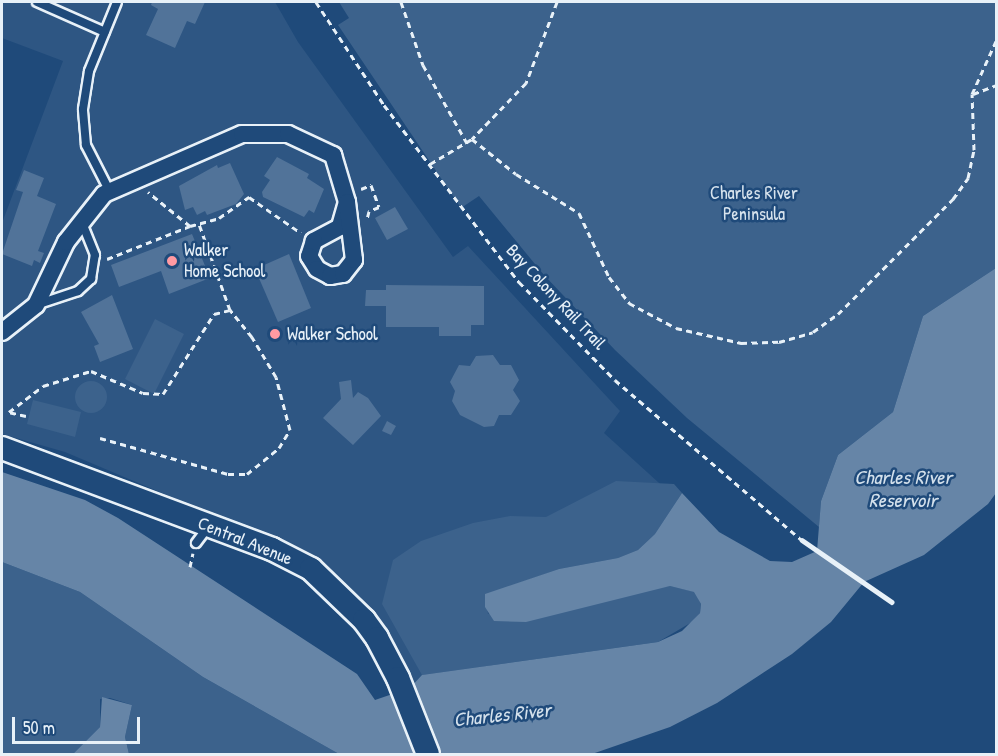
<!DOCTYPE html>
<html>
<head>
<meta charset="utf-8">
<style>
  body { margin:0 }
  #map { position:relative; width:998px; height:756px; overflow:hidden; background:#1f4a7a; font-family:"Patrick Hand",sans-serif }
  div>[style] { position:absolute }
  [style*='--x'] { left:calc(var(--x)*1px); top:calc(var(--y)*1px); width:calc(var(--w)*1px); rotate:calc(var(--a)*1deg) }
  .built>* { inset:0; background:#2e5683 }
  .green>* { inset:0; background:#3c628c }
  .round { border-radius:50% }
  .water>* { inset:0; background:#6685a7 }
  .building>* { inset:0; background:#517399 }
  .path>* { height:3px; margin-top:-1.5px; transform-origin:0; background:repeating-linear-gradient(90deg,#e8f1f8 0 6px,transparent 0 10.5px) }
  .roads { filter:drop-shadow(2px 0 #e8f1f8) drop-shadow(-2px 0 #e8f1f8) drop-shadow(0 2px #e8f1f8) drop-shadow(0 -2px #e8f1f8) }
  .service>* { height:8px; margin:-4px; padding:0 4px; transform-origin:4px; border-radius:4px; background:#1f4a7a }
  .minor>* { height:16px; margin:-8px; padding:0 8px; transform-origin:8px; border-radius:8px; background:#1f4a7a }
  .secondary>* { height:22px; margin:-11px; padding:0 11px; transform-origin:11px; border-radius:11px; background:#1f4a7a }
  .rail>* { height:4.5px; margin:-2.25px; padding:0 2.25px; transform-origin:2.25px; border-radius:2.25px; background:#e8f1f8 }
  .dots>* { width:16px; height:16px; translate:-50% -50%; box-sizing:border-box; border:3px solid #1f4a7a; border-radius:50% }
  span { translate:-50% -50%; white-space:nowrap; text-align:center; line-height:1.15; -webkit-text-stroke:5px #1f4a7a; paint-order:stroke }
  .park-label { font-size:18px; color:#d7e3ed }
  .poi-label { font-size:18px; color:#e8f1f8 }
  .left { translate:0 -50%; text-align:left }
  .street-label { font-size:18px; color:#e8f1f8 }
  .water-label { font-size:20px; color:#d4e1ec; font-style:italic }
  .frame { position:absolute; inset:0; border:3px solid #e8f1f8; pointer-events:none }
  .scale { position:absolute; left:12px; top:717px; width:128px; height:27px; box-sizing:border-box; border:3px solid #e8f1f8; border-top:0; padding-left:8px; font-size:18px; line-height:21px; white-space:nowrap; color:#e8f1f8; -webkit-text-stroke:4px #1f4a7a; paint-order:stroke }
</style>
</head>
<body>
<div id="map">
  <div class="built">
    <div style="clip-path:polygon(2px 2px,275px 2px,298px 42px,453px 257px,468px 246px,620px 411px,604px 433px,766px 580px,549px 652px,465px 671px,408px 692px,374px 615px,338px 576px,309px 555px,65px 452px,2px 434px,2px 223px,63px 61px,2px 38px)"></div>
  </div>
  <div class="green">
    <div style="clip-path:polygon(339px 2px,996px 2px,996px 268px,923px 316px,893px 412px,838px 455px,821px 501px,819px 527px,687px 418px,615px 350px,544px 275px,479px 196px,461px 208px,338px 25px,349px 18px)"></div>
    <div style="clip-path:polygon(155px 319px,184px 334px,154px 394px,125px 379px)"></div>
    <div class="round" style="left:75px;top:381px;width:32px;height:32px"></div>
    <div style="clip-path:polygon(33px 400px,81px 412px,75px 437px,27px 424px)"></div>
    <div style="clip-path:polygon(616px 481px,674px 484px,682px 493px,655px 534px,638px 550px,618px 558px,559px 569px,485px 595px,488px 614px,670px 586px,695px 592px,701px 604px,700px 613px,692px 622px,658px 642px,422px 675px,382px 604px,393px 560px,421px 541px,473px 523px,510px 516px,546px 517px)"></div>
    <div style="clip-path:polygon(2px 562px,80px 592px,203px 677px,339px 754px,129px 754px,125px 737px,132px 705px,110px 698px,100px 699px,100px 727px,73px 754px,2px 754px)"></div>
  </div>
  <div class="water">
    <div style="clip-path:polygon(996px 268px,996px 493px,988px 504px,924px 555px,864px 582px,831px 622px,792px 654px,717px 703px,670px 727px,592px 754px,339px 754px,203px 677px,80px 592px,2px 562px,2px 472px,85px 500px,118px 518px,357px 674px,375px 700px,410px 688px,422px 675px,658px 642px,682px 631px,700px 613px,701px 604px,694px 592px,670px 586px,526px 622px,494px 621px,485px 607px,485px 594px,559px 569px,618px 558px,638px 550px,655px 534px,682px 493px,719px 532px,770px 561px,792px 562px,817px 551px,821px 501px,838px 455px,893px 412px,923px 316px)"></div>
    <div style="clip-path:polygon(102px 697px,132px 705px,125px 737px,129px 754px,73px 754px,100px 727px)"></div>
  </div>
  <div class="building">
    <div style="clip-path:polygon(152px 2px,205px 2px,195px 24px,187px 21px,175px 48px,146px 35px,158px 9px,151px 5px)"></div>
    <div style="clip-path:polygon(277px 157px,309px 174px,307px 178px,324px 189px,314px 213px,309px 210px,304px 217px,263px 197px,262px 192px,270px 180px,264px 176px)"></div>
    <div style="clip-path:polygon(230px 163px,244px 194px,236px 204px,207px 215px,205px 211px,197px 215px,193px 207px,185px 210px,179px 186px,217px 165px,218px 168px)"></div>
    <div style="clip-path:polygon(24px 170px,44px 178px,37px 196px,56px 204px,38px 251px,44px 253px,40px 263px,34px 260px,32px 266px,2px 254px,23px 192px,16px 190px)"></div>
    <div style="clip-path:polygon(395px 207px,408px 229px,387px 240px,375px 218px)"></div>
    <div style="clip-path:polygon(192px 234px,210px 278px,169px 294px,161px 271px,119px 287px,111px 265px)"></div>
    <div style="clip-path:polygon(289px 254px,311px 308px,278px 322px,255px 269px)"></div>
    <div style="clip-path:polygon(386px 285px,484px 286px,484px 325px,471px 325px,471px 336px,439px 336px,439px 327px,386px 327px,386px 306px,365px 306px,366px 290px,386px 290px)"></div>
    <div style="clip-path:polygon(112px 295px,133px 349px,100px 362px,94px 346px,99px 344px,81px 312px)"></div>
    <div style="clip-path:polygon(493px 355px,500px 365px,511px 365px,519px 380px,513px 390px,520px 401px,511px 415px,499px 415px,494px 426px,484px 427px,460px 415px,452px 401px,455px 391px,450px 382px,459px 365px,470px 366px,476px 356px)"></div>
    <div style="clip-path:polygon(351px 380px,353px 398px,358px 392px,368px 398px,381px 416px,353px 445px,323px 418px,341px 399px,339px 382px)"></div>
    <div style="clip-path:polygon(387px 421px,396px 426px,391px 435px,382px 431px)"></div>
  </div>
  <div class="path">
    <div style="--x:316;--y:2;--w:123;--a:56.6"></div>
    <div style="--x:384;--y:105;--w:223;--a:52.7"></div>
    <div style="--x:519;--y:282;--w:137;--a:45.6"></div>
    <div style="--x:615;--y:380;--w:246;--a:40.6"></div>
    <div style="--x:401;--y:2;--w:67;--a:70.8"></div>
    <div style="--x:423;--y:65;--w:90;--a:60.6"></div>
    <div style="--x:557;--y:2;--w:87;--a:110.9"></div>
    <div style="--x:526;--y:83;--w:78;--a:134"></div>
    <div style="--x:472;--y:139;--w:56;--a:38.5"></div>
    <div style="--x:516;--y:174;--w:74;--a:31.8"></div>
    <div style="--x:579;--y:213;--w:71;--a:64.9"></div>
    <div style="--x:609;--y:277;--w:33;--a:52"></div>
    <div style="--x:629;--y:303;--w:53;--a:28"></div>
    <div style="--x:676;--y:328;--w:67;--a:13"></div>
    <div style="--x:741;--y:343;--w:38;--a:-2"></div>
    <div style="--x:779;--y:342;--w:35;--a:-16"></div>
    <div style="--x:813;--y:332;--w:31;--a:-36"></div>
    <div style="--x:838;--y:314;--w:163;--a:-45"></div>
    <div style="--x:953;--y:199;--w:26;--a:-54"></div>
    <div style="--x:968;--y:178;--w:29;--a:-78"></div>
    <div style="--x:974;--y:150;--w:56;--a:-92"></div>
    <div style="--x:972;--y:94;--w:58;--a:-65.6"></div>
    <div style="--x:973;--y:94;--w:25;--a:-21"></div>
    <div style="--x:430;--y:164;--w:49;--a:-30.8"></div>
    <div style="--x:361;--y:189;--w:11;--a:-22"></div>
    <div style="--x:371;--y:185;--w:23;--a:70"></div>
    <div style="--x:379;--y:207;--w:11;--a:158"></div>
    <div style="--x:369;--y:211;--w:8;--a:104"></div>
    <div style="--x:190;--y:226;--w:30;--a:-15"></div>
    <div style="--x:219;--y:218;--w:37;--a:-35"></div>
    <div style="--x:249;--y:197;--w:63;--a:34.7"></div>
    <div style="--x:107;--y:259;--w:89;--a:-21.7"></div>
    <div style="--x:190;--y:226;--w:54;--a:-141"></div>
    <div style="--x:26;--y:416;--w:17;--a:-167"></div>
    <div style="--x:9;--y:412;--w:43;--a:-37.4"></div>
    <div style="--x:43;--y:386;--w:50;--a:-17.4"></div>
    <div style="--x:91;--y:371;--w:56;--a:22.9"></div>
    <div style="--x:143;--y:393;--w:20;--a:3"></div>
    <div style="--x:163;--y:394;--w:95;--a:-57.5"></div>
    <div style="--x:214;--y:314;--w:16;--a:-14"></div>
    <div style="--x:100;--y:438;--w:133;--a:15.7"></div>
    <div style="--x:228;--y:474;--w:19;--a:0"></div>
    <div style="--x:247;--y:474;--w:41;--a:-39.1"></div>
    <div style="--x:279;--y:448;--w:21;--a:-59"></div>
    <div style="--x:290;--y:430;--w:55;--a:-104.8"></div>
    <div style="--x:276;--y:377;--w:47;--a:-121"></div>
    <div style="--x:252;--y:337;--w:35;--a:-129"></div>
    <div style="--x:230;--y:310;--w:91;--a:-109.8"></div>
    <div style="--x:190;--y:567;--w:14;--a:-78"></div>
  </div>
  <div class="roads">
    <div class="service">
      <div style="--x:37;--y:2;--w:74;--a:23.8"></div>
      <div style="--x:110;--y:192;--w:53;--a:-117.1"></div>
      <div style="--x:86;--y:145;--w:36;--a:-95"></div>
      <div style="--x:83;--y:109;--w:38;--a:-81"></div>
      <div style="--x:89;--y:71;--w:74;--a:-67.9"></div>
      <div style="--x:36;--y:305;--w:44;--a:-18.4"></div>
      <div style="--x:78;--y:291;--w:18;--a:-43"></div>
      <div style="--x:91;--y:279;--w:24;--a:-81"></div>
      <div style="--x:95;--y:255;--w:35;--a:-112"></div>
      <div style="--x:196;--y:543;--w:21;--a:-53"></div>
    </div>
    <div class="minor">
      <div style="--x:2;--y:332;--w:43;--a:-38.5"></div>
      <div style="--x:36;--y:305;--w:70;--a:-64.5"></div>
      <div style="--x:66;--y:242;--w:61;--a:-51.6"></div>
      <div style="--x:104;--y:194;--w:150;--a:-23.5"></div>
      <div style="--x:242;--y:134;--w:46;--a:0"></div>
      <div style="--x:288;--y:134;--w:50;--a:25"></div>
      <div style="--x:333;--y:155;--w:49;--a:73.4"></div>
      <div style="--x:347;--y:202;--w:26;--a:106"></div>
      <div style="--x:340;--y:227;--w:30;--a:152"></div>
      <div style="--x:314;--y:241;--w:16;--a:108"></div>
      <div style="--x:309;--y:256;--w:15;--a:58"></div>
      <div style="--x:317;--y:269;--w:15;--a:28"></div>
      <div style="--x:330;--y:276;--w:13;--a:-9"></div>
      <div style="--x:343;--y:274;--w:18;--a:-52"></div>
      <div style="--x:354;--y:260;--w:58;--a:-96.9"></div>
    </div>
    <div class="secondary">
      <div style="--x:2;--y:448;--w:288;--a:20.5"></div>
      <div style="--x:272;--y:549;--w:44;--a:27.1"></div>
      <div style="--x:311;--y:569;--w:74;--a:43.9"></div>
      <div style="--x:364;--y:620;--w:22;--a:54"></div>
      <div style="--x:377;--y:638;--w:45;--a:62.3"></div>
      <div style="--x:398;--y:678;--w:82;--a:68.5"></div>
    </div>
  </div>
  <div class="rail">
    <div style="--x:802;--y:540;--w:109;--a:34.6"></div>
  </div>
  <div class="dots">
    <div style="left:172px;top:261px;background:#ff9aa2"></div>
    <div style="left:275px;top:334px;background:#ff9aa2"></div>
  </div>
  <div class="park-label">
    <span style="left:754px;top:204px">Charles River<br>Peninsula</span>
  </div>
  <div class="poi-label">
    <span class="left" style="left:184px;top:261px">Walker<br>Home School</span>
    <span class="left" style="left:287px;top:334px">Walker School</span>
  </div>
  <div class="street-label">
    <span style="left:556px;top:297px;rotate:47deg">Bay Colony Rail Trail</span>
    <span style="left:245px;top:541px;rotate:22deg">Central Avenue</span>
  </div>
  <div class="water-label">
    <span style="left:903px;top:488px">Charles River<br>Reservoir</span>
    <span style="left:502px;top:714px;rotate:-6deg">Charles River</span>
  </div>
  <div class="frame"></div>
  <div class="scale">50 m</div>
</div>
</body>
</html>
